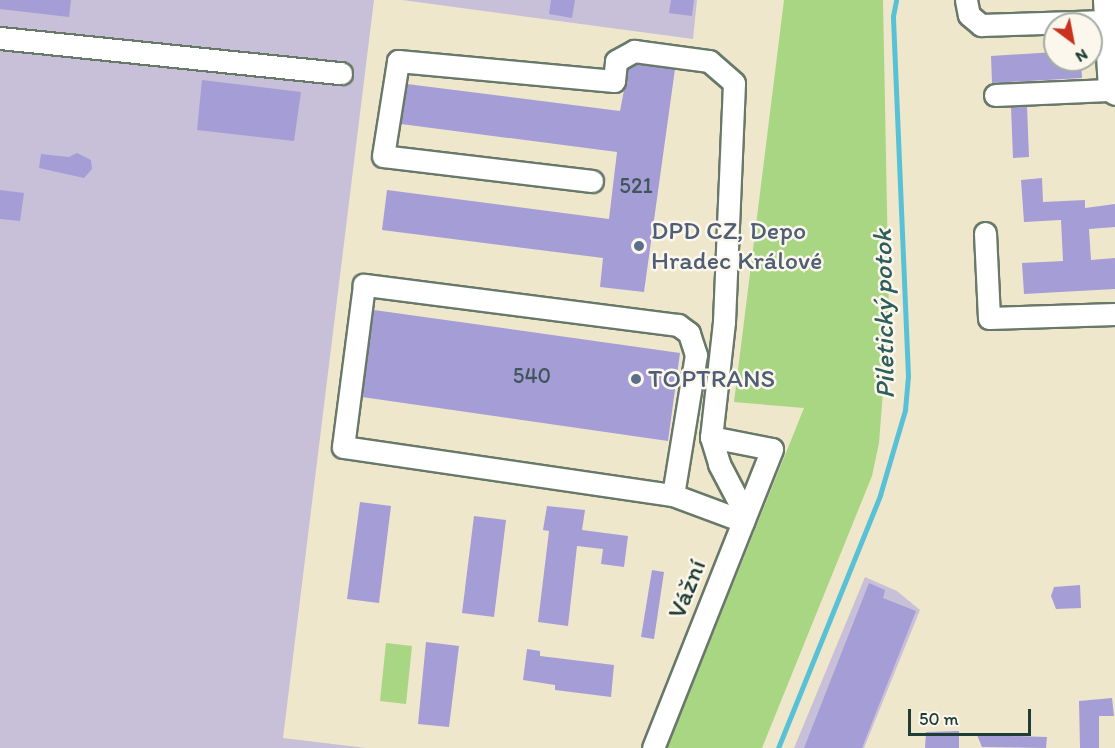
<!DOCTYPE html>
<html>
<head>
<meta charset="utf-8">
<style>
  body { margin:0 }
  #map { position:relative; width:1115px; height:748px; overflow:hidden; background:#efe7cc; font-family:Itim,sans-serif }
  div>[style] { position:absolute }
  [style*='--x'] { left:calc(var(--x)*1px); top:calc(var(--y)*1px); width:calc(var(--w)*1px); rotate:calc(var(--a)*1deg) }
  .industrial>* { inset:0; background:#c8c0d8 }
  .green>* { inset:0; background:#a8d683 }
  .stream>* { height:5px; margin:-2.5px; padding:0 2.5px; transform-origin:2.5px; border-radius:2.5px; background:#59c1d6 }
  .building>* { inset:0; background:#a59dd5 }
  .roads { filter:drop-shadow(2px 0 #687869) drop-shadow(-2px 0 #687869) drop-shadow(0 2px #687869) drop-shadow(0 -2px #687869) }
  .minor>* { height:21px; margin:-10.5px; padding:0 10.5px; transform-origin:10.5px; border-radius:10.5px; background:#fff }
  .dots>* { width:16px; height:16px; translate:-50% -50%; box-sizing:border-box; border:3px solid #fbf7ec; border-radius:50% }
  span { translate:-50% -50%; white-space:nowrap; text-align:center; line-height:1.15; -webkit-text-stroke:5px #fbf7ec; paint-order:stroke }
  .number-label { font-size:22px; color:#40555c }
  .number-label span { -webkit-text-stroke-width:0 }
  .service-label { font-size:26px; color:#4e5e75 }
  .left { translate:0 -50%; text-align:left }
  .street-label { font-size:26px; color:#1f3d34 }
  .water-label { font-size:27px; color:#2e5e5c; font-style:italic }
  .north { position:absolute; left:1043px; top:12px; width:60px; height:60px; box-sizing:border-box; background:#fbf7ec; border:2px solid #a3ada2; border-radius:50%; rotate:148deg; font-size:16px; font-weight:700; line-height:24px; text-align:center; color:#1f3d34 }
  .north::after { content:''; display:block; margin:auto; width:21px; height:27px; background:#c8321e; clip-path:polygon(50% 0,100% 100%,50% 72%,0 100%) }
  .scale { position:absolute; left:908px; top:709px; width:123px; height:27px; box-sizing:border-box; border:3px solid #1f3d34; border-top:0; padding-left:8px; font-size:18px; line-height:21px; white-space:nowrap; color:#1f3d34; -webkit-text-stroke:4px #fbf7ec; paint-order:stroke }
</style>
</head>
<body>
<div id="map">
  <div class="industrial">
    <div style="clip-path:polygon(0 0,374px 0,283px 738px,366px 748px,0 748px)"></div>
    <div style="clip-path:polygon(402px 0,697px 0,693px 39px)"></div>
    <div style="clip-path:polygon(865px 577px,897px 591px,920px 610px,864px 748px,794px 748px)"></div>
  </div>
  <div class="green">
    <div style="clip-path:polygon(784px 0,883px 0,889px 315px,879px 443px,872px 476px,762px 748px,667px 748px,804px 408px,734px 402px)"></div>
    <div style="clip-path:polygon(386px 643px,412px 646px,406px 704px,380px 701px)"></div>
  </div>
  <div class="stream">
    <div style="--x:778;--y:748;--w:273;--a:-68"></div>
    <div style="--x:880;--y:495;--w:89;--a:-73.6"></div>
    <div style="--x:905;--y:410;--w:34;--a:-85"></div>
    <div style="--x:908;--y:376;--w:360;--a:-92.4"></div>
    <div style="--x:893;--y:16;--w:16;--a:-79"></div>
  </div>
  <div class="building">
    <div style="clip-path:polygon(0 0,71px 0,69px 17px,0 9px)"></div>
    <div style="clip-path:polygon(551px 0,575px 0,572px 18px,549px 14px)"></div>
    <div style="clip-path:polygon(671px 0,694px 0,692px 16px,669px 13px)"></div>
    <div style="clip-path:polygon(1055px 52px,1055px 60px,1081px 60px,1082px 78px,992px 83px,991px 56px)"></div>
    <div style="clip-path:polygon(636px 64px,675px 69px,644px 292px,600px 287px,603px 258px,382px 230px,387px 190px,609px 219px,617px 152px,401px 124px,407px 84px,620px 111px,628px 69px)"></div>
    <div style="clip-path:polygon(202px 80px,301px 92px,294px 141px,197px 130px)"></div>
    <div style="clip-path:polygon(1027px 106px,1029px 157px,1013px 158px,1011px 107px)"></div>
    <div style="clip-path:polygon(77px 153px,91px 160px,92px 169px,84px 178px,39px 168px,41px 154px,69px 157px)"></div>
    <div style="clip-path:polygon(1042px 178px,1043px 202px,1085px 200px,1085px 208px,1115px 204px,1115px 227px,1089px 229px,1091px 260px,1115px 258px,1115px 289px,1024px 294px,1022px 263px,1063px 261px,1061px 220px,1024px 222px,1021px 180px)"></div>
    <div style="clip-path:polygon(0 190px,24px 193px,20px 221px,0 219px)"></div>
    <div style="clip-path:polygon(374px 310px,680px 353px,668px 441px,362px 397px)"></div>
    <div style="clip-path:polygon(360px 502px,391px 506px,379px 603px,347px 599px)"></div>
    <div style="clip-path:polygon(547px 506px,585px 510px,582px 530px,628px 536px,624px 567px,601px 564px,603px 549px,577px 546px,568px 626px,538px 622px,549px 531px,543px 530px)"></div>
    <div style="clip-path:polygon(474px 516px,506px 520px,494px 617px,462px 613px)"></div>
    <div style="clip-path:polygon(652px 570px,664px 572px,654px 639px,641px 637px)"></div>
    <div style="clip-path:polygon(869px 583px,885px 590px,883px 598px,916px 611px,873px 720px,862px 748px,804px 748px)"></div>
    <div style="clip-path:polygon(1080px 585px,1081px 608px,1056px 609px,1051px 596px,1054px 587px)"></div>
    <div style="clip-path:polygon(426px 642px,459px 646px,449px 727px,418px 724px)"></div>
    <div style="clip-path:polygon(527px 649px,540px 651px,540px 656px,614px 665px,611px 697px,555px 690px,555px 685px,523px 680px)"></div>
    <div style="clip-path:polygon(1112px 698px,1114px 716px,1099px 716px,1099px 748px,1080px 748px,1079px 701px)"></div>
    <div style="clip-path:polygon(959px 731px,959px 748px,925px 748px,926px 732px)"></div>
    <div style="clip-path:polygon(977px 735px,1047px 737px,1046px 748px,982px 747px)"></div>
  </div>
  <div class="roads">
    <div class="minor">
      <div style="--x:966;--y:0;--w:15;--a:79"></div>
      <div style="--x:969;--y:15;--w:16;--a:40"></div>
      <div style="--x:981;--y:25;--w:124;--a:-1.8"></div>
      <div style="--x:1104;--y:0;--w:90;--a:86.8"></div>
      <div style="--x:0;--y:38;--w:343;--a:5.9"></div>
      <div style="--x:995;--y:95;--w:114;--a:-2.5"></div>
      <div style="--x:1109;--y:90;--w:7;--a:34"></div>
      <div style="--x:592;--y:181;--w:210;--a:-173.2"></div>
      <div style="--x:383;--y:156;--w:96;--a:-81"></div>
      <div style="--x:398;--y:61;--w:217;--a:5.3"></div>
      <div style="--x:614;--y:81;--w:20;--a:-84"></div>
      <div style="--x:616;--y:61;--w:21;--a:-29"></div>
      <div style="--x:634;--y:51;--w:76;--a:7.6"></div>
      <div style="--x:709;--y:61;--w:33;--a:41"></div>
      <div style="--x:734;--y:83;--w:239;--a:92.4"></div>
      <div style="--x:724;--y:322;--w:116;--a:96.4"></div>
      <div style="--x:711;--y:437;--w:62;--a:11.1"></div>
      <div style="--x:772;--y:449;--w:322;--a:111.7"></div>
      <div style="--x:985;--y:233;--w:85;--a:87.3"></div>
      <div style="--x:989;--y:318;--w:126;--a:-1.8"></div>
      <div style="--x:711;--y:437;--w:28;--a:73"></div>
      <div style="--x:719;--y:464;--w:45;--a:62.3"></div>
      <div style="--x:740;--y:504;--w:17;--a:80"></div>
      <div style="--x:673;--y:495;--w:142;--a:-80.7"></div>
      <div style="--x:696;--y:355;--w:23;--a:-108"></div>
      <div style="--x:689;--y:333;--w:14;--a:-144"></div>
      <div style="--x:678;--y:325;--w:317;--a:-172.7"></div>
      <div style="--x:364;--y:285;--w:163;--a:97.4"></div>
      <div style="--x:343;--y:447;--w:333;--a:8.3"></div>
      <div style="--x:673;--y:495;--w:75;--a:20.4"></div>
    </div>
  </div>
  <div class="dots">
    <div style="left:639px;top:246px;background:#5c6f8a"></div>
    <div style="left:636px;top:379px;background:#5c6f8a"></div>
  </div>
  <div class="number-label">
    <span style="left:636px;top:186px">521</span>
    <span style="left:532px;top:376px">540</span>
  </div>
  <div class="service-label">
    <span class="left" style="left:651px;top:246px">DPD CZ, Depo<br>Hradec Králové</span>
    <span class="left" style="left:648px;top:379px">TOPTRANS</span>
  </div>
  <div class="street-label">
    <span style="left:687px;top:589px;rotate:-68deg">Vážní</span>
  </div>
  <div class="water-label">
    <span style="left:883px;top:314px;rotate:-91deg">Piletický potok</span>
  </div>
  <div class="north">N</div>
  <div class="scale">50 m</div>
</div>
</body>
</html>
